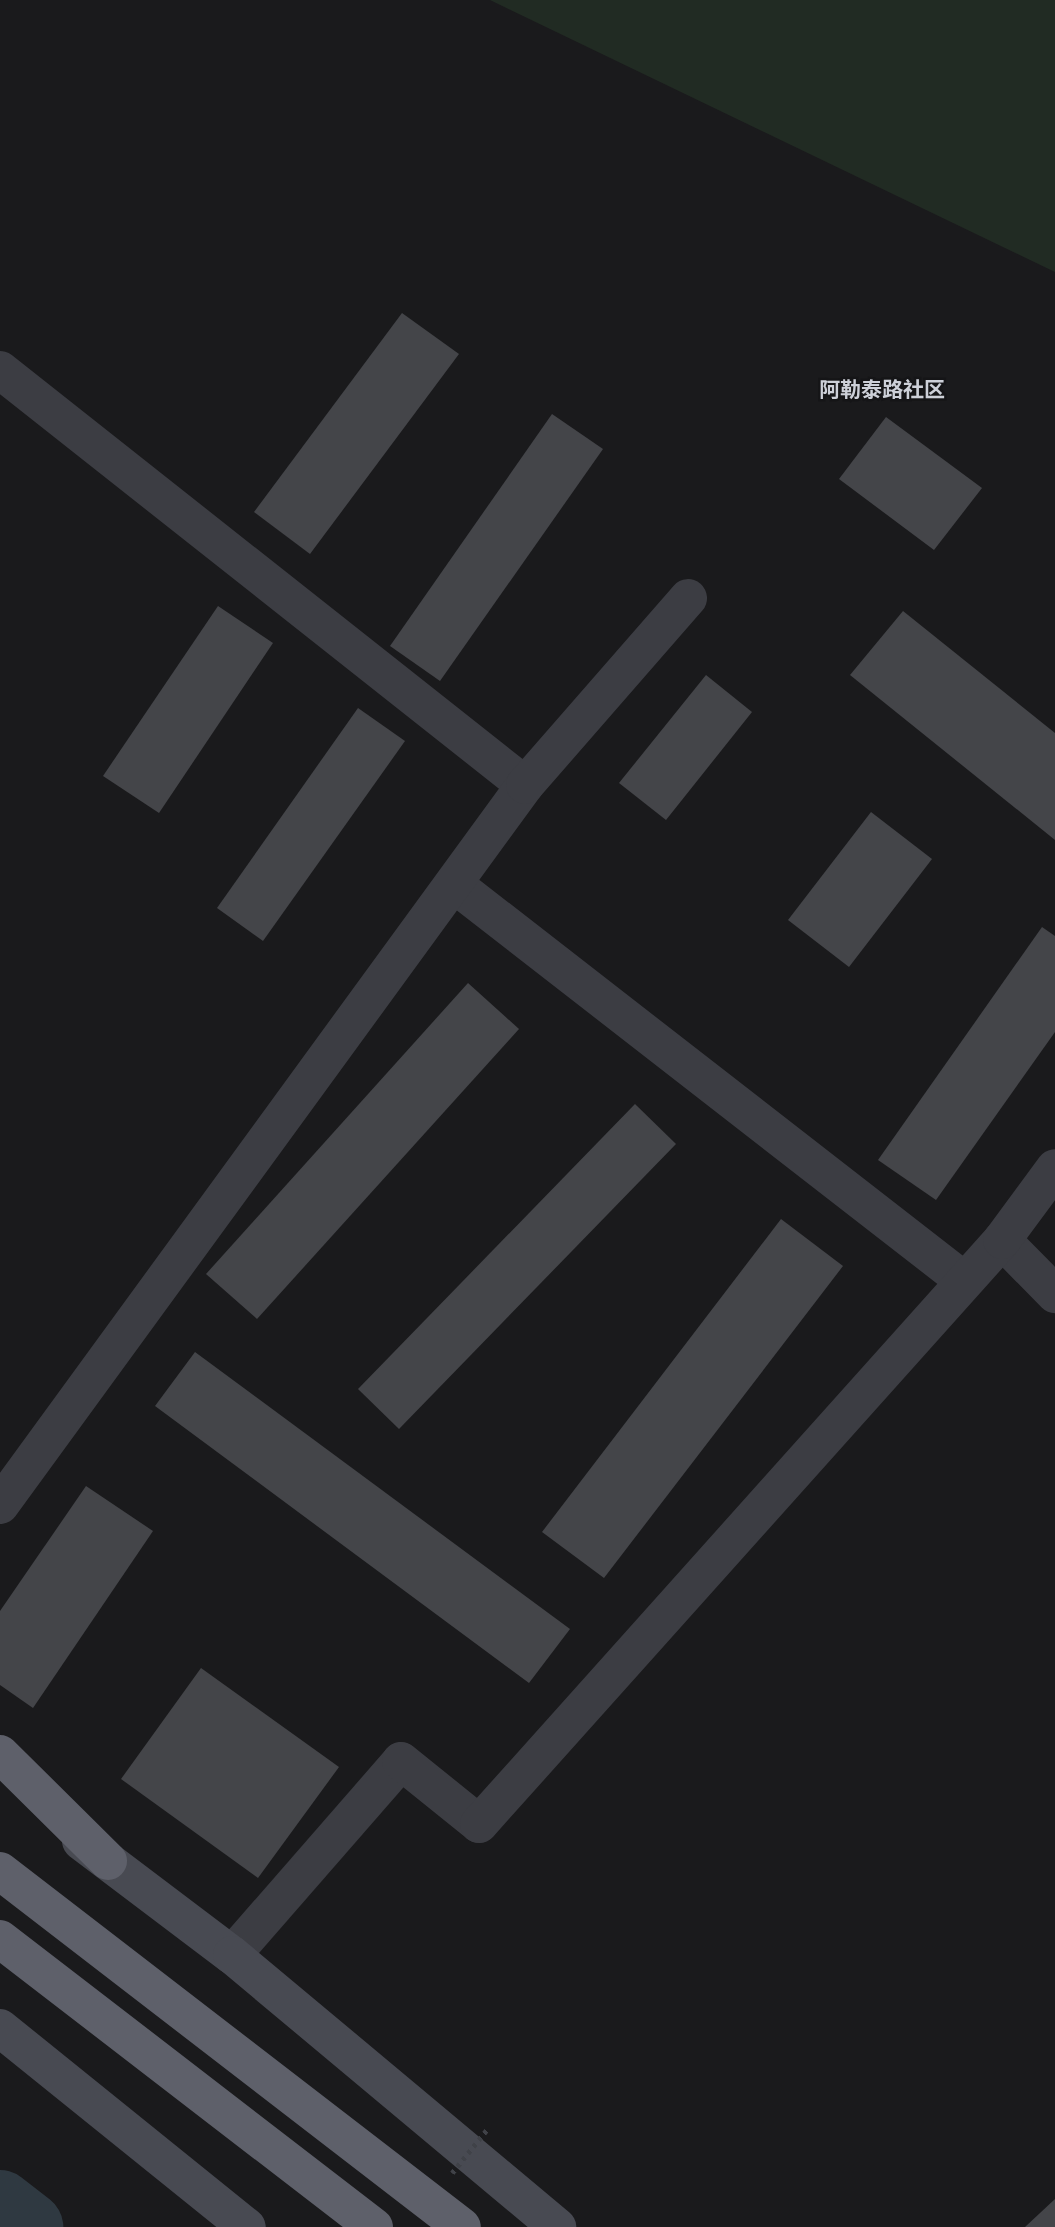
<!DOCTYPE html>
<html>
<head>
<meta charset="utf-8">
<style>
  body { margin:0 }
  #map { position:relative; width:1055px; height:2227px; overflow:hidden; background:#1a1a1c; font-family:Signika,"Noto Sans SC",sans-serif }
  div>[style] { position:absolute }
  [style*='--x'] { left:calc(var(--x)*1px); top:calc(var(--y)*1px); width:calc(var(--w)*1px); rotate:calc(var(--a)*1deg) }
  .green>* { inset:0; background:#212b23 }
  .river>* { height:70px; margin:-35px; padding:0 35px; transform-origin:35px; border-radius:35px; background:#2f3941 }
  .building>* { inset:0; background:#444549 }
  .minor>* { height:38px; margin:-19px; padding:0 19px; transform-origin:19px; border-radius:19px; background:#3c3d43 }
  .secondary>* { height:38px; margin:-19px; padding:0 19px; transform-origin:19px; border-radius:19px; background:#484a52 }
  .trunk>* { height:38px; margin:-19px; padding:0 19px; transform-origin:19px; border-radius:19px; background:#5e606a }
  .path-bridge>* { height:4.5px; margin-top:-2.25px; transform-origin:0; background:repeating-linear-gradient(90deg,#404248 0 3.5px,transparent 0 8.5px) }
  .trunk-bridge>* { height:38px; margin:-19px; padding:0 19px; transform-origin:19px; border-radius:19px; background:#5e606a }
  span { translate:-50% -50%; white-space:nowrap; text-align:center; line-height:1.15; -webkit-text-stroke:5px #151517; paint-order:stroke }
  .neighbourhood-label { font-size:21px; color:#cdd0d8; font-weight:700 }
</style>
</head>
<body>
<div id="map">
  <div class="green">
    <div style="clip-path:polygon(490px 0,1055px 0,1055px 272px)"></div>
  </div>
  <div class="river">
    <div style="--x:0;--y:2205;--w:36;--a:38"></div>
  </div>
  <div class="building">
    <div style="clip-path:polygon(402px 313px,459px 354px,310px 554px,254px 512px)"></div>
    <div style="clip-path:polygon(552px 414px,603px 449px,440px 681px,390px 646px)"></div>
    <div style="clip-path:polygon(886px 417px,982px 488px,934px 550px,839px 479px)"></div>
    <div style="clip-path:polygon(218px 606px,273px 643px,159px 813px,103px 776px)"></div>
    <div style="clip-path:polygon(903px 611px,1055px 733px,1055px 840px,850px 675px)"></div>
    <div style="clip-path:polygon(706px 675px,752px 712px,666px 820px,619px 783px)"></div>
    <div style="clip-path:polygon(358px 708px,405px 741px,263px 941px,217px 908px)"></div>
    <div style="clip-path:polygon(871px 812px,932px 859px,849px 967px,788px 920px)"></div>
    <div style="clip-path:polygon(1042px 927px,1055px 936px,1055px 1032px,936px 1200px,878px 1160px)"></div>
    <div style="clip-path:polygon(468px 983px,519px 1029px,257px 1319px,206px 1274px)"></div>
    <div style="clip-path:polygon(635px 1104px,676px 1144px,399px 1429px,358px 1389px)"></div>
    <div style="clip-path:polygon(781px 1219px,843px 1266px,604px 1578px,542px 1532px)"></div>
    <div style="clip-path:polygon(195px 1352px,570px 1629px,529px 1683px,155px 1406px)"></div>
    <div style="clip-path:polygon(86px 1486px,153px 1531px,33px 1708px,0 1685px,0 1611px)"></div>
    <div style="clip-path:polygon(201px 1668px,339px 1767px,258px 1878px,121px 1779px)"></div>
    <div style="clip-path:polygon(1055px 2199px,1055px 2227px,1025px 2227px)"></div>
  </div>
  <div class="minor">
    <div style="--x:0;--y:370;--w:669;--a:38.33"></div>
    <div style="--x:455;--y:885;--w:642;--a:37.85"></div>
    <div style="--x:1002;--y:1240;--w:76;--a:45.5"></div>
    <div style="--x:0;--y:1505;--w:891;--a:-53.9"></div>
    <div style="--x:525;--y:785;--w:248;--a:-48.9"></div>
    <div style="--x:232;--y:1955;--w:257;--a:-48.9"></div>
    <div style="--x:401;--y:1761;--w:100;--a:38.9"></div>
    <div style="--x:479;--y:1824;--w:784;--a:-48.15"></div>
    <div style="--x:1002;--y:1240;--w:89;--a:-53.6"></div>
  </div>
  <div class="secondary">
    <div style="--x:81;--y:1841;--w:189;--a:37.1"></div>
    <div style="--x:232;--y:1955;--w:424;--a:39.9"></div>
    <div style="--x:0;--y:2028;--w:317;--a:38.9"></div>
  </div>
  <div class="trunk">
    <div style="--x:0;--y:1754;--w:152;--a:44.7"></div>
    <div style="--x:0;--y:1939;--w:472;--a:37.6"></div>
  </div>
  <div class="path-bridge">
    <div style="--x:452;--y:2173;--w:59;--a:-51.2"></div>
  </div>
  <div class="trunk-bridge">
    <div style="--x:0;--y:1871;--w:583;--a:37.62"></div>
  </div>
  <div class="neighbourhood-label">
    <span style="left:882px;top:390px">阿勒泰路社区</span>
  </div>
</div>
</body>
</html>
